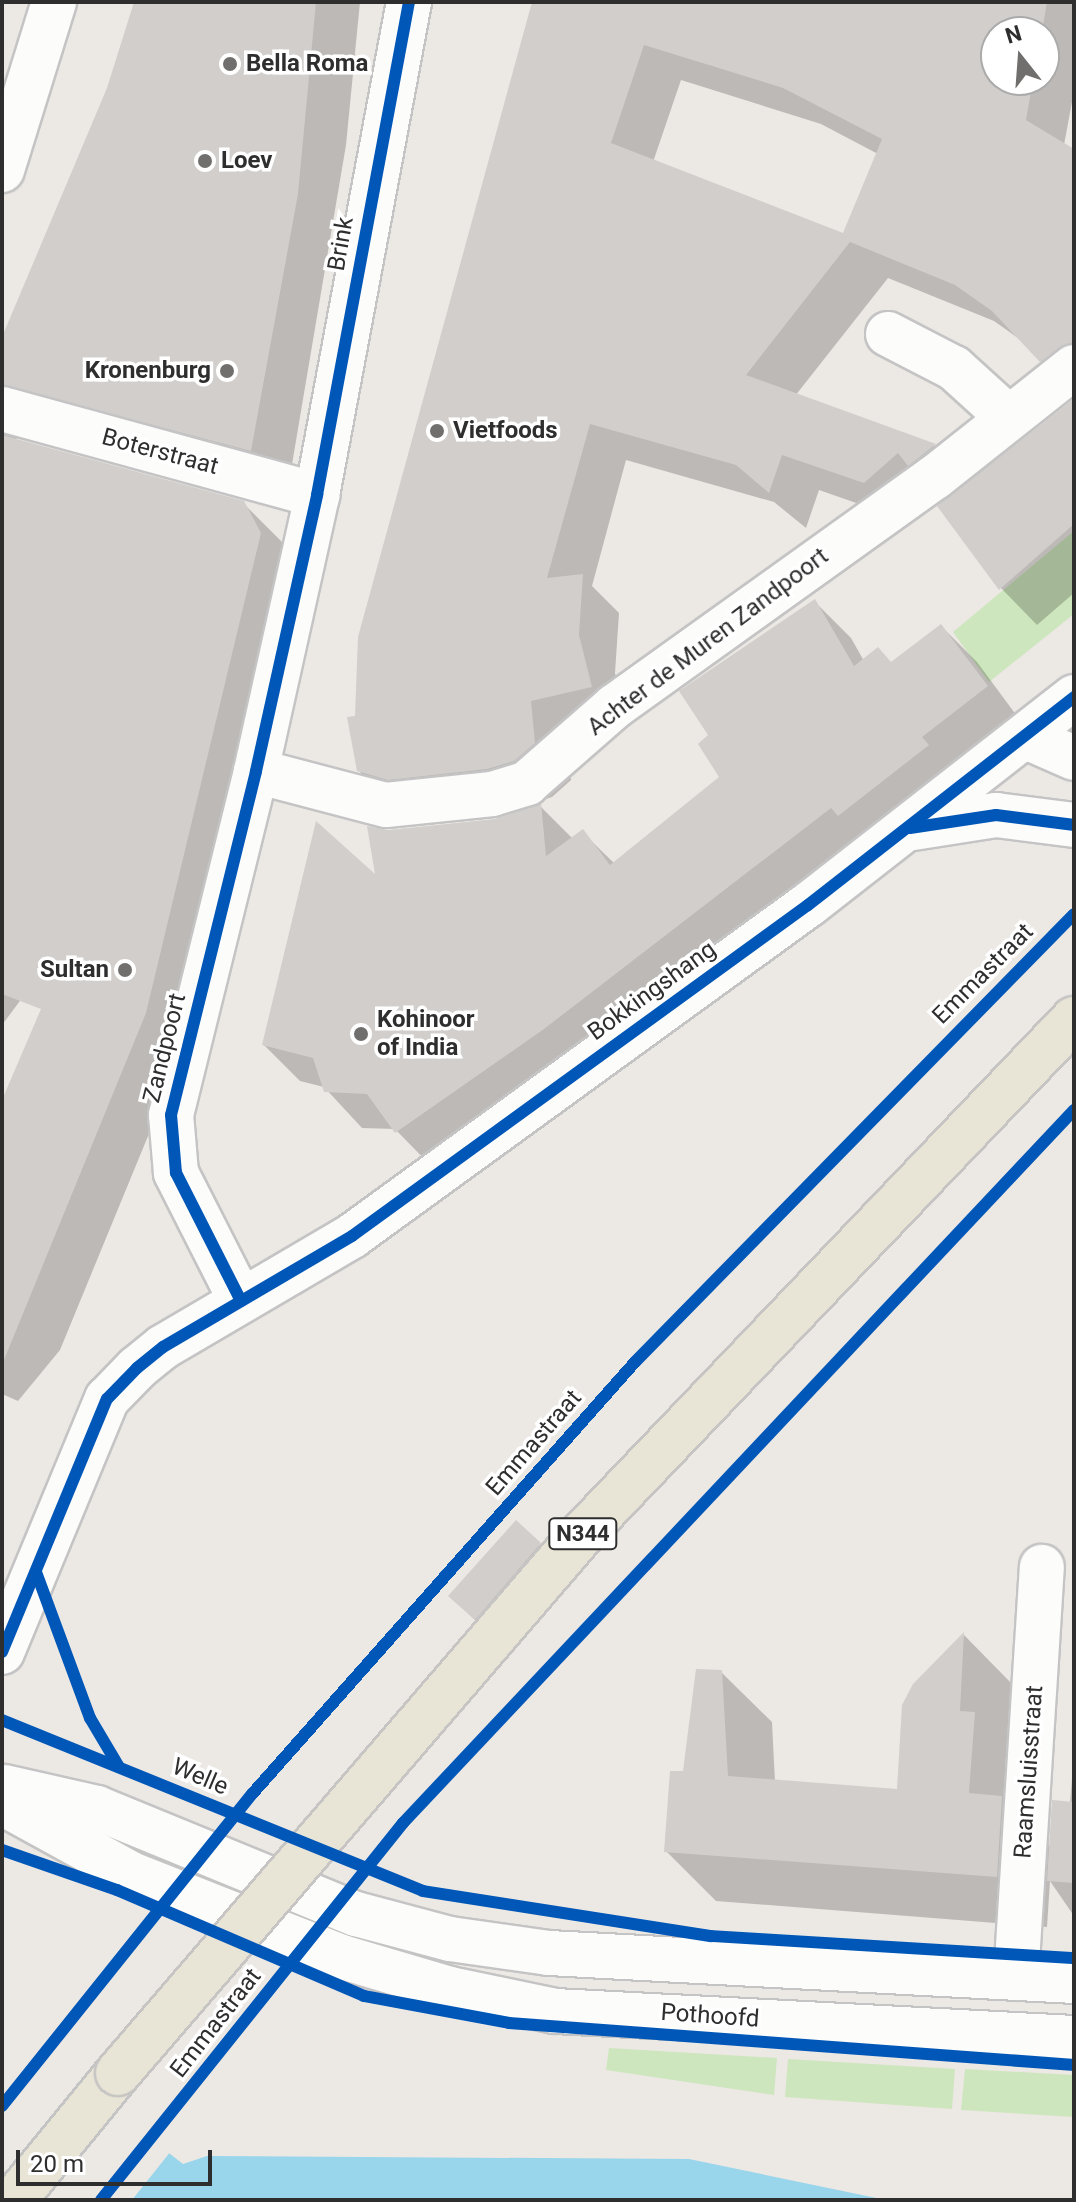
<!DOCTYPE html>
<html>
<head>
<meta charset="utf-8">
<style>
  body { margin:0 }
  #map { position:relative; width:1076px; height:2202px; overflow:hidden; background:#ece8e4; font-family:Roboto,sans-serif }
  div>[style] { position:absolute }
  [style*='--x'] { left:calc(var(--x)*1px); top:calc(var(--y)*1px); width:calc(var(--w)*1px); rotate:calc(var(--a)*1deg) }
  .green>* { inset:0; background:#cee6be }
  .water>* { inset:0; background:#99d6ec }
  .pier>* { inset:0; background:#ece8e4 }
  .shadow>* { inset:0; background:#0003 }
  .building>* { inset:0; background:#d1cecb }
  .roads { filter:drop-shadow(2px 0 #c5c4c5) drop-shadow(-2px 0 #c5c4c5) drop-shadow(0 2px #c5c4c5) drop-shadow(0 -2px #c5c4c5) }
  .minor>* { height:44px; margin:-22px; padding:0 22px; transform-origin:22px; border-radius:22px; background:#fcfcfb }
  .major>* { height:44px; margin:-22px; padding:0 22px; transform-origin:22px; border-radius:22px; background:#e8e4d6 }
  .bridges { filter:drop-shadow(2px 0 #c6c5c4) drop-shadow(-2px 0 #c6c5c4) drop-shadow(0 2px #c6c5c4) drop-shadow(0 -2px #c6c5c4) }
  .major-bridge>* { height:44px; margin:-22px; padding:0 22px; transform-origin:22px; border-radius:22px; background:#e8e4d6 }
  .cycleway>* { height:12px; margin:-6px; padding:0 6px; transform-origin:6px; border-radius:6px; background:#0057b8 }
  .dots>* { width:22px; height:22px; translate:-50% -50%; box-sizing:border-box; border:4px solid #fff; border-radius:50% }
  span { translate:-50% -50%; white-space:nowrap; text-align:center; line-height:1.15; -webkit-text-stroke:7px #fff; paint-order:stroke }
  .shield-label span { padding:2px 6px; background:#fff; border:2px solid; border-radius:6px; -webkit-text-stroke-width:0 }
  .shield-label { font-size:22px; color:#2e2e2e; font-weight:700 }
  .poi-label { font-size:24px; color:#2e2e2e; font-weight:700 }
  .left { translate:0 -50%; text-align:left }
  .right { translate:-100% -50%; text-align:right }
  .street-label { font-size:24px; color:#2e2e2e }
  .frame { position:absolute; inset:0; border:4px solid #2e2e2e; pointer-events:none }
  .north { position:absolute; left:980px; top:16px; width:80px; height:80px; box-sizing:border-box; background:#fff; border:2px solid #ababab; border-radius:50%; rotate:343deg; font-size:22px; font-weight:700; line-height:32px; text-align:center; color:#2e2e2e }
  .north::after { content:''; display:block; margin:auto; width:28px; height:36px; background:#706f6e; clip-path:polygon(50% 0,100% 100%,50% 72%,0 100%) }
  .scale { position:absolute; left:16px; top:2150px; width:196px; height:36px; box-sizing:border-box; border:4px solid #2e2e2e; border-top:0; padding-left:10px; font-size:24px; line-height:28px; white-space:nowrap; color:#2e2e2e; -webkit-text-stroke:6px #fff; paint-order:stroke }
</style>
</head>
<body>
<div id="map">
  <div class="green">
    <div style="clip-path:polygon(1074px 531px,1074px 614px,989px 682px,953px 632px)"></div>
    <div style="clip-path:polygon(609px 2048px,777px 2058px,774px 2095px,606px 2070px)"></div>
    <div style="clip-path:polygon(788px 2059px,955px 2069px,952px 2109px,785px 2097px)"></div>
    <div style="clip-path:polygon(965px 2069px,1074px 2075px,1074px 2117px,961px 2110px)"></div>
  </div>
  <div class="water">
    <div style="clip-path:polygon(102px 2101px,183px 2164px,207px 2156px,689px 2159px,886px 2200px,2px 2200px,2px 2105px,69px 2112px)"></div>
  </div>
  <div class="pier">
    <div style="clip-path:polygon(28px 2074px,72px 2109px,104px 2098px,171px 2151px,132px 2200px,2px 2200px,2px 2099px)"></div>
  </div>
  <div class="shadow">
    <div style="clip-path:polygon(136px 2px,360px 2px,346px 145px,288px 488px,23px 428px,15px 441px,243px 503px,281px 541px,298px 572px,183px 1051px,60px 1350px,18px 1401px,2px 1394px,2px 1107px,87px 911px,2px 1025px,2px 342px,109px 88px)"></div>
    <div style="clip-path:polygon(evenodd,534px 2px,1074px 2px,1074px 91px,1064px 145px,1074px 151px,1074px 393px,1025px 343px,994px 321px,888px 278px,795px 396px,935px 446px,971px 482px,1074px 401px,1074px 593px,1037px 625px,1001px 588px,934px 489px,902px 519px,819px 490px,806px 528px,774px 502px,626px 460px,592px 586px,619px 613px,615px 673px,628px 723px,567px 737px,571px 780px,552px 797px,525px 806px,396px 808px,358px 770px,357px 717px,534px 2px,996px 32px,1044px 32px,1044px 80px,996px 80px,996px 32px,534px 2px,681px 80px,821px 124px,878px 154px,844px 236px,653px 162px,681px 80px)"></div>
    <div style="clip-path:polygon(815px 602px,851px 638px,864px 661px,892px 664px,941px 626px,977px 662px,1022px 723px,433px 1168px,395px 1129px,362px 1128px,324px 1087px,300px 1081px,264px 1045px,378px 879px,388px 832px,495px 821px,540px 806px,573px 839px,582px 832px,615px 864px,722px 778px,711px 735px)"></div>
    <div style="clip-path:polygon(516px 1523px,567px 1572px,478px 1623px,451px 1596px)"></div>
    <div style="clip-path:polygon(964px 1635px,1013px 1685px,1021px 1817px,1051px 1847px,1070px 1804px,1074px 1752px,1074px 1916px,1050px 1881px,1047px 1927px,716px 1901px,666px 1851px,684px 1773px,721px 1672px,772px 1722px,775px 1782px,899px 1791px)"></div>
  </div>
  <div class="building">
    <div style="clip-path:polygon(134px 2px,316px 2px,298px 194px,251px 451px,2px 385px,2px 337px,107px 88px)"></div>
    <div style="clip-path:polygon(evenodd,532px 2px,1047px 2px,1042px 32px,996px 32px,996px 80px,1033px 80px,1026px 120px,1074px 149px,1074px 343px,1040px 362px,992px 311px,955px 285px,850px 242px,746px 375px,936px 444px,908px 466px,898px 453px,864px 483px,782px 455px,769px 493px,736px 465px,590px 424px,547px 578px,583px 574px,579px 635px,592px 687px,531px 701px,535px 743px,514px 761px,487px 769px,388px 780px,357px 771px,347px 717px,355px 716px,358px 637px,532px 2px,644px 45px,783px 88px,882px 139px,843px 233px,611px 143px,644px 45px)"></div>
    <div style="clip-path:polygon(1074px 399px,1074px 524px,999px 590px,937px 506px)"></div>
    <div style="clip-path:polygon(2px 435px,244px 501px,261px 533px,146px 1013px,4px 1360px,2px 1100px,41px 1009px,2px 994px)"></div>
    <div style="clip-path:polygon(815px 599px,854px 666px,878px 647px,891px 662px,941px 624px,988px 686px,922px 737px,929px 745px,838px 816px,831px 808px,544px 1029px,395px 1133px,367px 1094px,324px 1092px,313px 1058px,262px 1045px,316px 821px,375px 874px,367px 826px,389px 830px,495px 819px,541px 803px,546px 856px,583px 829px,610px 865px,719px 777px,698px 744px,708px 735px,679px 691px)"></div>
    <div style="clip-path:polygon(516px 1520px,541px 1543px,475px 1620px,448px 1596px)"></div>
    <div style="clip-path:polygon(964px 1632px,960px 1711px,975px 1712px,969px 1793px,1002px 1796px,997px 1877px,664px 1852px,670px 1771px,683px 1771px,696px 1669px,722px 1670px,728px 1776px,897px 1789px,902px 1705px,913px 1684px)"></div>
    <div style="clip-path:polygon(1052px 1800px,1074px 1802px,1074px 1883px,1047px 1881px)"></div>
  </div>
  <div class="roads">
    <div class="minor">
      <div style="--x:2;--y:170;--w:176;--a:-72.8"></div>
      <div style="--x:888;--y:334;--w:74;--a:27.3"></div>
      <div style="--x:954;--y:368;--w:74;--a:42.3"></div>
      <div style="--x:2;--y:409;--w:327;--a:15.3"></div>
      <div style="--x:1026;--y:737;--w:52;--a:23.6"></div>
      <div style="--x:256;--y:771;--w:134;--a:14.7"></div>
      <div style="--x:386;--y:805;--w:107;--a:-5.9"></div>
      <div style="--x:492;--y:794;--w:37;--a:-17"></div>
      <div style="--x:527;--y:783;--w:117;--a:-41.2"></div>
      <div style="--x:615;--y:706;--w:393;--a:-35.6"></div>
      <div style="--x:935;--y:477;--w:177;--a:-38.4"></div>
      <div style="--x:913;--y:828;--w:84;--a:-8.9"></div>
      <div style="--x:996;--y:815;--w:79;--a:7.3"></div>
      <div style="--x:241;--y:1301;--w:144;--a:-116.9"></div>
      <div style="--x:176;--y:1173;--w:58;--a:-94.9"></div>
      <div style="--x:171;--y:1115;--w:354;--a:-76.1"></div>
      <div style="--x:256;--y:771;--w:283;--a:-77.5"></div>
      <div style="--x:317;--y:495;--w:502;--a:-79.43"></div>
      <div style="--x:2;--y:1652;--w:274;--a:-67.5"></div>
      <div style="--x:107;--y:1399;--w:43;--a:-45.9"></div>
      <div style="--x:137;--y:1368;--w:33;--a:-39"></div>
      <div style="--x:163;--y:1347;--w:219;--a:-30.4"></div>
      <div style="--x:352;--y:1236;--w:563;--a:-35.98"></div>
      <div style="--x:808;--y:905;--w:338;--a:-38"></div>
      <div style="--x:4;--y:1787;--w:95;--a:12.7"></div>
      <div style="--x:97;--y:1808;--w:280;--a:22.3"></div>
      <div style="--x:356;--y:1914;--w:97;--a:14.9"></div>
      <div style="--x:450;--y:1939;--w:100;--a:8"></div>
      <div style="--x:549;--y:1953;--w:526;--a:3.05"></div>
      <div style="--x:2;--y:1803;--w:147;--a:28.8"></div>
      <div style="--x:131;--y:1874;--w:227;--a:21.5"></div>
      <div style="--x:342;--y:1957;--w:113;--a:16.5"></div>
      <div style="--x:450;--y:1989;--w:107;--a:11.8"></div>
      <div style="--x:555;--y:2011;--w:520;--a:2.98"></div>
      <div style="--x:1016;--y:1978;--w:412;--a:-86.4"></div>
    </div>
    <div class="major">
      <div style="--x:14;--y:2200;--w:164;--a:-50.7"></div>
    </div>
  </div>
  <div class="bridges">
    <div class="major-bridge">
      <div style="--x:118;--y:2073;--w:713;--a:-49.27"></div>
      <div style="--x:583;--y:1533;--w:711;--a:-46.31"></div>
    </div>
  </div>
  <div class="cycleway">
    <div style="--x:910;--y:828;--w:87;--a:-8.6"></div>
    <div style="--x:996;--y:815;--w:79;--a:7.3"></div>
    <div style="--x:241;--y:1301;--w:144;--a:-116.9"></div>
    <div style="--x:176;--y:1173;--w:58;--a:-94.9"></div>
    <div style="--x:171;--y:1115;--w:354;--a:-76.1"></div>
    <div style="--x:256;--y:771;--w:283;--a:-77.5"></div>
    <div style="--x:317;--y:495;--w:502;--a:-79.43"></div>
    <div style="--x:36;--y:1572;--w:156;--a:69.7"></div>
    <div style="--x:90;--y:1718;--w:57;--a:59.4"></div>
    <div style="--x:2;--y:1652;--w:274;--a:-67.5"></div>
    <div style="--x:107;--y:1399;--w:43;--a:-45.9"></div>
    <div style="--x:137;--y:1368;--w:33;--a:-39"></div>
    <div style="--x:163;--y:1347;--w:219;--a:-30.4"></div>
    <div style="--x:352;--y:1236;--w:563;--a:-35.98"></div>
    <div style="--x:808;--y:905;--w:338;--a:-38"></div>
    <div style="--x:2;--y:1720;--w:454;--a:22.1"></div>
    <div style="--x:423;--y:1891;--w:291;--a:8.9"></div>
    <div style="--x:711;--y:1936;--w:364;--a:3.5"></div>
    <div style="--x:2;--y:1850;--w:122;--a:19.2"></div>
    <div style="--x:117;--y:1890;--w:269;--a:23.2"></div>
    <div style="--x:364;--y:1996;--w:147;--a:10.5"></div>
    <div style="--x:509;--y:2023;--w:567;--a:4.25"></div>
    <div style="--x:2;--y:2106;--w:401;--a:-51.3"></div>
    <div style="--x:253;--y:1793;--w:576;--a:-48.45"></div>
    <div style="--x:635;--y:1362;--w:627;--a:-45.58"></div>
    <div style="--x:101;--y:2200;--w:483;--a:-51.3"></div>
    <div style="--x:403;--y:1823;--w:979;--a:-46.74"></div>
  </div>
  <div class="dots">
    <div style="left:230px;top:64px;background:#706f6e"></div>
    <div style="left:205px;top:161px;background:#706f6e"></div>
    <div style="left:227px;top:371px;background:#706f6e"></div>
    <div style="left:437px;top:431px;background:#706f6e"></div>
    <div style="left:125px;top:970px;background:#706f6e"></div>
    <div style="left:361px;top:1034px;background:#706f6e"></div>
  </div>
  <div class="shield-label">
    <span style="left:583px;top:1534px">N344</span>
  </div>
  <div class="poi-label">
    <span class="left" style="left:246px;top:64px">Bella Roma</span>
    <span class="left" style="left:221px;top:161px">Loev</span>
    <span class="right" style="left:211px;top:371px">Kronenburg</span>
    <span class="left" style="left:453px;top:431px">Vietfoods</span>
    <span class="right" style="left:109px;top:970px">Sultan</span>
    <span class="left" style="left:377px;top:1034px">Kohinoor<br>of India</span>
  </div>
  <div class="street-label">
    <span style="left:341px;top:244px;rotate:-80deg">Brink</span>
    <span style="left:160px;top:452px;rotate:15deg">Boterstraat</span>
    <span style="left:708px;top:642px;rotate:-37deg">Achter de Muren Zandpoort</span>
    <span style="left:983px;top:974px;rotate:-45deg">Emmastraat</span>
    <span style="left:652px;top:991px;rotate:-36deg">Bokkingshang</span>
    <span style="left:165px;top:1048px;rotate:-76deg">Zandpoort</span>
    <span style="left:534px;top:1443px;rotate:-49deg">Emmastraat</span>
    <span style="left:1029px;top:1772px;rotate:-86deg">Raamsluisstraat</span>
    <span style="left:200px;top:1777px;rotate:23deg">Welle</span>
    <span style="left:710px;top:2016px;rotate:4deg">Pothoofd</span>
    <span style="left:216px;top:2023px;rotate:-52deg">Emmastraat</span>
  </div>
  <div class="frame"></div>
  <div class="north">N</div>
  <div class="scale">20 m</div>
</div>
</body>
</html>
